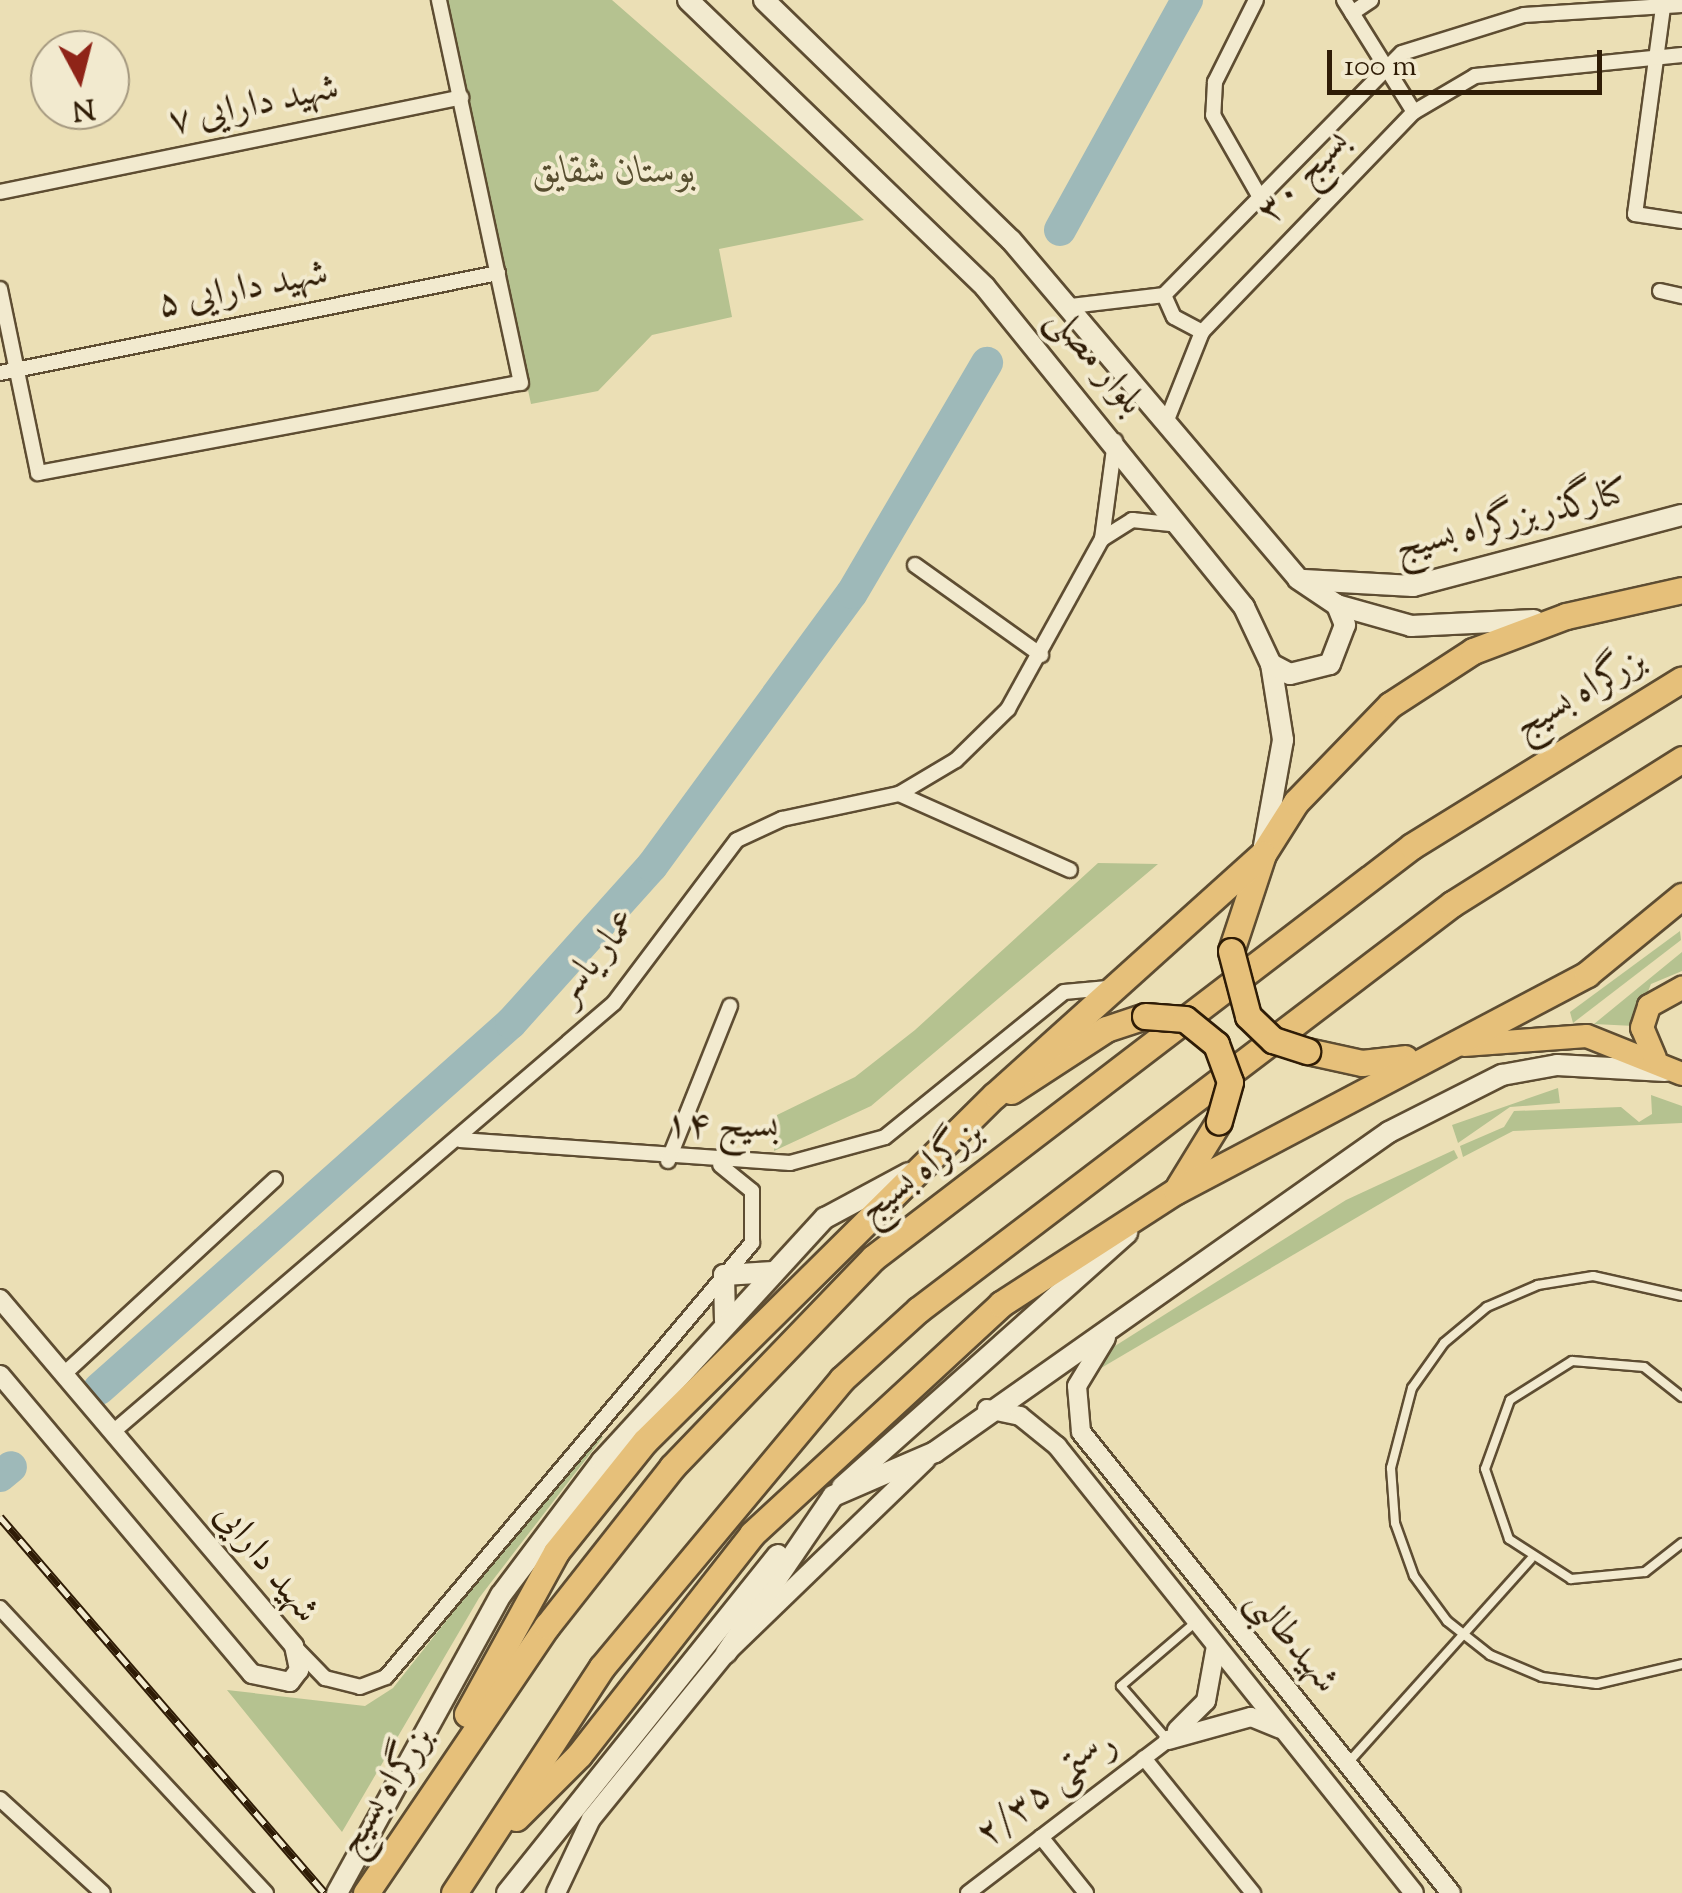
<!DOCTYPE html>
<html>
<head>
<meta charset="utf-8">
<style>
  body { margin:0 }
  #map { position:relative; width:1682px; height:1893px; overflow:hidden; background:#ebdfb5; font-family:"Sorts Mill Goudy",Amiri,serif }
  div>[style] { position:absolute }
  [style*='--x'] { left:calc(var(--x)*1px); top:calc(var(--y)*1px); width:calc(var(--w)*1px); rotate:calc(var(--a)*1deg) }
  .green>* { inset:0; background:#b5c290 }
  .river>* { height:32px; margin:-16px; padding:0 16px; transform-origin:16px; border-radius:16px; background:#9eb9b9 }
  .roads { filter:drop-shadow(2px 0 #5e4d32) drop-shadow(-2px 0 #5e4d32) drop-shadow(0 2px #5e4d32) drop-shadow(0 -2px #5e4d32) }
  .service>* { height:8px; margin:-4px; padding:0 4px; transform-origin:4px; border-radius:4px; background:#f2eacf }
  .minor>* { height:14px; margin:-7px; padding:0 7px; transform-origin:7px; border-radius:7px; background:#f2eacf }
  .tertiary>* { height:18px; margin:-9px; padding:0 9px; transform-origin:9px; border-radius:9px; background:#f2eacf }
  .secondary>* { height:20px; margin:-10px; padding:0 10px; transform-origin:10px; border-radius:10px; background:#f2eacf }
  .primary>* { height:22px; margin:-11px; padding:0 11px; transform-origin:11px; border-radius:11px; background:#e6c07a }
  .trunk>* { height:25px; margin:-12.5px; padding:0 12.5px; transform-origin:12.5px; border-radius:12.5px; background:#e6c07a }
  .rail>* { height:9px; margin-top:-4.5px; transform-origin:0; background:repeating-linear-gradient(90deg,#f2eacf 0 15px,#2f1c06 0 30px); box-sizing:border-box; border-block:2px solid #2f1c06 }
  .bridges { filter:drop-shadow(2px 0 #2f1c06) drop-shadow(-2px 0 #2f1c06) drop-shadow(0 2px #2f1c06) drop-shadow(0 -2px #2f1c06) }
  .trunk-bridge>* { height:25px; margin:-12.5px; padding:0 12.5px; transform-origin:12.5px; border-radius:12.5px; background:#e6c07a }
  span { translate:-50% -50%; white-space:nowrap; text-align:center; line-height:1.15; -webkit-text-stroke:8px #f2eacf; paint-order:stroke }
  .street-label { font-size:38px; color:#2f1c06 }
  .park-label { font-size:38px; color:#574e2f; font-style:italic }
  .north { position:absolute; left:30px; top:30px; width:100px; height:100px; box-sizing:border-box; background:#f2eacf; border:2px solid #a4987f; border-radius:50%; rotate:173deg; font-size:28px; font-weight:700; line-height:40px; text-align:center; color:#2f1c06 }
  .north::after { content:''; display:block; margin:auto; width:35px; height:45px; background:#8f2418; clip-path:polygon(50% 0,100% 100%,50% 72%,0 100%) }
  .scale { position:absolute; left:1327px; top:50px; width:275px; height:45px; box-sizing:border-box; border:5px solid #2f1c06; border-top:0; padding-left:12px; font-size:30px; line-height:35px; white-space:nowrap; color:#2f1c06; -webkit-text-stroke:8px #f2eacf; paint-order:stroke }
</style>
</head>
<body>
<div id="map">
  <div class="green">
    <div style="clip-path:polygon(445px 0,612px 0,864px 220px,719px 249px,732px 317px,652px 335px,598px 391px,531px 404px)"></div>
    <div style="clip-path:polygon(1098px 863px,1158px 864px,871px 1106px,774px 1151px,777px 1115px,855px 1077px,915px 1030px)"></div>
    <div style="clip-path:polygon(1680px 931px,1681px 940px,1573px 1023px,1570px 1012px)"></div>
    <div style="clip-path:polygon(1682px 952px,1682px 971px,1651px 984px,1634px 1026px,1594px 1024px)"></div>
    <div style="clip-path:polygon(1558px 1088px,1560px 1103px,1510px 1107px,1458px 1143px,1452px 1125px)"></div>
    <div style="clip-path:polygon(1651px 1095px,1682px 1106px,1682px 1123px,1513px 1131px,1463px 1157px,1460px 1146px,1504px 1127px,1514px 1111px,1621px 1107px,1639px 1122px,1652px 1114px)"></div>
    <div style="clip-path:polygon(1454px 1150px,1458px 1158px,1096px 1371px,1096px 1358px,1346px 1200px)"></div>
    <div style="clip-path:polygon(596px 1432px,603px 1437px,479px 1598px,342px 1832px,227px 1690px,365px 1706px,393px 1688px)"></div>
  </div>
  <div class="river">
    <div style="--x:1060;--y:230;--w:263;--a:-61.1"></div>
    <div style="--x:99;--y:1389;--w:551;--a:-41.62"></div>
    <div style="--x:511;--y:1023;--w:211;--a:-48.1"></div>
    <div style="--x:652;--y:866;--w:338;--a:-53.8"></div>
    <div style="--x:852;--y:593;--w:267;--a:-59.6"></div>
    <div style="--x:0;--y:1476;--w:14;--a:-39"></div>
  </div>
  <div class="roads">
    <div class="service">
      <div style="--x:1682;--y:1296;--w:91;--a:-167.3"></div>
      <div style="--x:1593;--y:1276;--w:56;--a:170.7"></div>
      <div style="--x:1538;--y:1285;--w:56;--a:156.7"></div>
      <div style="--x:1487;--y:1307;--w:56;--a:140.1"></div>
      <div style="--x:1444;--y:1343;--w:55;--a:125.4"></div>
      <div style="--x:1412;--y:1388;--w:83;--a:104.7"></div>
      <div style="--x:1391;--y:1468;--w:55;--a:85.8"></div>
      <div style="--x:1395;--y:1523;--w:56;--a:70.3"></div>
      <div style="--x:1414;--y:1576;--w:56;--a:53.7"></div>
      <div style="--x:1447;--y:1621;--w:55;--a:38.3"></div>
      <div style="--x:1490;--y:1655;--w:56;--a:22.9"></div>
      <div style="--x:1542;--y:1677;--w:55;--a:7.3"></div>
      <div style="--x:1597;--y:1684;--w:87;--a:-13.2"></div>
      <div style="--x:1682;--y:1397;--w:48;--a:-141.7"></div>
      <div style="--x:1644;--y:1367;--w:72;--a:-175.2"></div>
      <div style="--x:1572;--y:1361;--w:73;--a:147.8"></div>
      <div style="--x:1510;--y:1400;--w:73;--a:109.9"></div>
      <div style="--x:1485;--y:1469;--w:74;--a:71.1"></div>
      <div style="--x:1509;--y:1539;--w:74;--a:32.8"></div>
      <div style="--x:1571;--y:1579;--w:74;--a:-5.4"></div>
      <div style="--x:1645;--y:1572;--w:47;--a:-38.1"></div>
      <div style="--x:1167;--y:1739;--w:70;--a:-131"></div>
      <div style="--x:1121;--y:1686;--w:100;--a:-40.5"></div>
      <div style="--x:1347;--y:1764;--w:275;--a:-48.1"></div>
    </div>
    <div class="minor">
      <div style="--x:1256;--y:0;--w:92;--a:116.6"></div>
      <div style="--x:1215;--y:82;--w:33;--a:93"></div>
      <div style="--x:1213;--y:115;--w:89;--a:60.3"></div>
      <div style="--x:1344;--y:0;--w:132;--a:58"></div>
      <div style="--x:1664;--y:0;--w:216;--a:97.7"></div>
      <div style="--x:1635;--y:214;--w:48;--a:8.5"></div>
      <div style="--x:1352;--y:13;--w:23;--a:-34"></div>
      <div style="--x:0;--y:192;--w:471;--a:-11.6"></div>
      <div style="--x:0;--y:289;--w:188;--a:78.3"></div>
      <div style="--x:38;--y:473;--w:491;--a:-10.6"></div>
      <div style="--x:521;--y:383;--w:392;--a:-102.1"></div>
      <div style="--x:1660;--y:291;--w:23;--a:13"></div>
      <div style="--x:1164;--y:295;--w:24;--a:66"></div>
      <div style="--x:1174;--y:317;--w:32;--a:28"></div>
      <div style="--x:1071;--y:306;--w:94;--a:-6.7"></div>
      <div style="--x:1164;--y:295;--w:339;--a:-45.5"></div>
      <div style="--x:1402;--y:53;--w:128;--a:-17.3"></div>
      <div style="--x:1524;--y:15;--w:158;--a:-3.6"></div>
      <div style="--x:0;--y:373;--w:508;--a:-11.35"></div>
      <div style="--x:1165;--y:425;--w:100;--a:-68.3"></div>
      <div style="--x:1202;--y:332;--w:306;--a:-46.1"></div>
      <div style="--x:1414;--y:112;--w:71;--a:-30.5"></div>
      <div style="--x:1475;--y:76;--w:208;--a:-5.8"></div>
      <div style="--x:1102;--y:539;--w:36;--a:-32"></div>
      <div style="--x:1132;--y:520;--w:48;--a:5.9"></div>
      <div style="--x:915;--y:565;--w:155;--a:35.5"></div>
      <div style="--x:899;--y:794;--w:187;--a:24"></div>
      <div style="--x:460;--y:1140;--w:331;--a:4"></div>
      <div style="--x:790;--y:1163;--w:98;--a:-15.3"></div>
      <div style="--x:885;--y:1137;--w:230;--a:-39"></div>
      <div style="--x:1064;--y:992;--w:44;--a:-5.2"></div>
      <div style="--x:668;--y:1161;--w:167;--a:-68.2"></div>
      <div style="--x:64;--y:1374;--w:287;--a:-42.7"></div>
      <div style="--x:114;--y:1431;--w:658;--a:-40.56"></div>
      <div style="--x:614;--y:1003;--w:204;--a:-53"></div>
      <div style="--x:737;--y:840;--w:50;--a:-25"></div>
      <div style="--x:782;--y:819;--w:120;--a:-12.1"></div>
      <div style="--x:899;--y:794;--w:66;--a:-30.8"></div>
      <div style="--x:956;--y:760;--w:73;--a:-44.4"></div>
      <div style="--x:1008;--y:709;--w:194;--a:-61.1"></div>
      <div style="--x:1102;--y:539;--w:99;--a:-82.4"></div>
      <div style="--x:0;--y:1608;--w:390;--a:47"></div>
      <div style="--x:294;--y:1646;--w:45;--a:45.9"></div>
      <div style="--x:325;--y:1678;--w:36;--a:14"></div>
      <div style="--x:360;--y:1687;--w:28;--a:-21"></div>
      <div style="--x:386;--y:1677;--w:568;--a:-49.86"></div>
      <div style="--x:752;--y:1243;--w:52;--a:-90"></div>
      <div style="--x:752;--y:1191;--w:41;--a:-140.9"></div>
      <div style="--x:1144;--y:1758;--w:174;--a:51.1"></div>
      <div style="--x:0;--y:1799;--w:139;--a:42.4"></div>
      <div style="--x:1041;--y:1837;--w:72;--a:51.2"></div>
      <div style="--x:968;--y:1893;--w:252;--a:-37.4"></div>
    </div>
    <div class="tertiary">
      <div style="--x:0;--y:1299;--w:455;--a:49.7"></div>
      <div style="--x:294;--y:1646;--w:25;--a:78"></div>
      <div style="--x:299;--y:1670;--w:15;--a:127"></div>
      <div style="--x:290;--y:1682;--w:39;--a:-168"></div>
      <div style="--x:252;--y:1674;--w:391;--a:-130.1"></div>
      <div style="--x:1106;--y:1338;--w:56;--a:121.1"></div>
      <div style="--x:1077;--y:1386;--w:46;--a:85"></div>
      <div style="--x:1081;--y:1432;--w:591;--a:51.25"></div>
      <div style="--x:987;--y:1409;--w:34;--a:12"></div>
      <div style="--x:1020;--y:1416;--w:48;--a:39"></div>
      <div style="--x:1057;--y:1446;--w:572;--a:51.39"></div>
      <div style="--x:1177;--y:1730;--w:41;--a:-45"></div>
      <div style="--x:1206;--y:1701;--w:56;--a:-79.7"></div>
      <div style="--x:1168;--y:1740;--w:86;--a:-15.5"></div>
      <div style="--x:1251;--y:1717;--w:31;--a:22"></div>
      <div style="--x:556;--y:1893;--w:82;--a:-64.7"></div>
      <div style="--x:591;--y:1819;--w:214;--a:-50.9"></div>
      <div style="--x:726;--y:1653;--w:278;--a:-44"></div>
    </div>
    <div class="secondary">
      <div style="--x:688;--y:0;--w:413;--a:44"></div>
      <div style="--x:985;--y:287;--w:412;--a:51"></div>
      <div style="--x:1244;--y:607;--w:63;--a:64.7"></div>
      <div style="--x:1271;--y:664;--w:77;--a:81"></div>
      <div style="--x:1283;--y:740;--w:108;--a:100.2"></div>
      <div style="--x:764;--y:0;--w:344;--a:44.2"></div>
      <div style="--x:1011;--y:240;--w:444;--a:49.7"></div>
      <div style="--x:1298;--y:579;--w:47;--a:33.7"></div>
      <div style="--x:1337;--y:605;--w:77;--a:15.8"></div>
      <div style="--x:1411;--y:626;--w:123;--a:-2.8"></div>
      <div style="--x:1304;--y:580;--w:109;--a:3.2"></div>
      <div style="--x:1413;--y:586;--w:278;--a:-14.8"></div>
      <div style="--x:1271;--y:664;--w:21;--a:28"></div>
      <div style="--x:1290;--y:674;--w:41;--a:-14"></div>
      <div style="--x:1330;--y:664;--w:42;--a:-69"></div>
      <div style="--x:1345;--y:625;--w:22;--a:-112"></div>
      <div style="--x:725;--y:1321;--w:46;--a:-91.2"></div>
      <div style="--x:724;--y:1275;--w:49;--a:-3.5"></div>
      <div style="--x:842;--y:1487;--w:382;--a:-41.7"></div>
      <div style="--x:726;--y:1653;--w:190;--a:-55.7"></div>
      <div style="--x:833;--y:1496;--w:111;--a:-23.3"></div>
      <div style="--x:935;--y:1452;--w:555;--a:-35.18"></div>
      <div style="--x:1389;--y:1132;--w:127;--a:-26.8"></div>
      <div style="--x:1502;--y:1075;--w:56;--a:-10.3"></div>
      <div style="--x:1557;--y:1065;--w:108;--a:3.2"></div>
      <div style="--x:337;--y:1893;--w:340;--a:-61.2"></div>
      <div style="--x:501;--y:1595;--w:168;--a:-53"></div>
      <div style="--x:602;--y:1461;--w:330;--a:-47.5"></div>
      <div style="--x:825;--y:1218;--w:95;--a:-28.2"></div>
      <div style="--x:507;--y:1893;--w:433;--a:-51.3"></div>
    </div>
    <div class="primary">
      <div style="--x:1464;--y:1045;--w:123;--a:-4.2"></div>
      <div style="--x:1587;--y:1036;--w:102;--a:21.8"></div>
      <div style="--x:1655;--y:1058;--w:33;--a:-113"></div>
      <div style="--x:1642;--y:1028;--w:23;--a:-72"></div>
      <div style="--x:1649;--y:1006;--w:38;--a:-29"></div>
    </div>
    <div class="trunk">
      <div style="--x:1231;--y:951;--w:102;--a:-71.7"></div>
      <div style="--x:1263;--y:854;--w:62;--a:-57.6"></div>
      <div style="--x:1296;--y:802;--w:135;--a:-45.9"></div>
      <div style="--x:1390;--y:705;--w:99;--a:-33"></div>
      <div style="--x:1473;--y:651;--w:99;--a:-20.6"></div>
      <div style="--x:1566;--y:616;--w:119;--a:-12.6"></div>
      <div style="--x:1307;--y:1051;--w:56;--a:12.3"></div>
      <div style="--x:1362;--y:1063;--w:43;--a:-6.6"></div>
      <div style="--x:1011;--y:1091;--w:113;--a:-33.1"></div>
      <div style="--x:1106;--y:1029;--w:41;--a:-18.4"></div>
      <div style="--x:1179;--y:1186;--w:76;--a:-58.4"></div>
      <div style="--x:467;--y:1714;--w:185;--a:-61.2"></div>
      <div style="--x:556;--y:1552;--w:142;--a:-51.3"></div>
      <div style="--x:645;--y:1441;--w:492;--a:-44.7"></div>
      <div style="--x:995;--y:1095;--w:360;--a:-42"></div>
      <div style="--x:516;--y:1818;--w:89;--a:-45"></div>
      <div style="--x:579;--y:1755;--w:281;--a:-51.9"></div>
      <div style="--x:752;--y:1534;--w:339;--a:-42.7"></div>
      <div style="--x:1001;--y:1304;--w:208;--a:-32.9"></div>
      <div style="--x:1176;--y:1191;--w:465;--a:-27.8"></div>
      <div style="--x:1587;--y:974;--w:123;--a:-39.4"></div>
      <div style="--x:366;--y:1893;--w:323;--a:-55.9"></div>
      <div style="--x:547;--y:1626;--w:202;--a:-51.8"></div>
      <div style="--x:672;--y:1467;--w:290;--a:-46.1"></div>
      <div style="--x:873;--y:1258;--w:678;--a:-37.39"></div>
      <div style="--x:1412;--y:846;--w:317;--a:-31.7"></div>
      <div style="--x:454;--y:1893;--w:270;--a:-56.8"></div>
      <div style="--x:602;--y:1667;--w:375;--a:-50.2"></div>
      <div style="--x:842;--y:1379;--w:103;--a:-42.2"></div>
      <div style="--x:918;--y:1310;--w:671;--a:-37.25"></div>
      <div style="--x:1452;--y:904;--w:272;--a:-32.2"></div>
    </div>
  </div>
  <div class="rail">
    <div style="--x:0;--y:1517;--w:496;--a:49.2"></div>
  </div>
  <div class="bridges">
    <div class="trunk-bridge">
      <div style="--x:1231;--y:951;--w:67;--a:75.3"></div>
      <div style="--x:1248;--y:1016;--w:35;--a:44"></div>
      <div style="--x:1273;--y:1040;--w:36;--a:18"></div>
      <div style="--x:1145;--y:1016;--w:40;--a:4.3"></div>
      <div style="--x:1185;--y:1019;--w:40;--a:39"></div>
      <div style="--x:1216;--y:1044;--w:40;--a:69.8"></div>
      <div style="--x:1230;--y:1082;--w:41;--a:105.8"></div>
    </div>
  </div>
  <div class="street-label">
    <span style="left:254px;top:107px;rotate:-12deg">شهید دارایی ۷</span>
    <span style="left:1305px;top:178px;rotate:-46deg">بسیج ۳۰</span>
    <span style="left:243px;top:291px;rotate:-11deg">شهید دارایی ۵</span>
    <span style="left:1094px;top:362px;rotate:50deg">بلوار مصلی</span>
    <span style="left:1512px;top:522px;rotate:-14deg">کنارگذربزرگراه بسیج</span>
    <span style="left:1581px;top:695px;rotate:-30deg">بزرگراه بسیج</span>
    <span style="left:598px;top:958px;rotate:-51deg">عمار یاسر</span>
    <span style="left:722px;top:1128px;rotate:1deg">بسیج ۱۴</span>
    <span style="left:922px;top:1173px;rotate:-37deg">بزرگراه بسیج</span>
    <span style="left:265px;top:1564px;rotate:51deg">شهید دارایی</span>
    <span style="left:1291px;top:1642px;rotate:51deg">شهیدطالبی</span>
    <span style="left:1048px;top:1791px;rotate:-37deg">رستمی ۲/۳۵</span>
    <span style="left:387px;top:1792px;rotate:-57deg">بزرگراه بسیج</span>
  </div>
  <div class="park-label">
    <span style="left:614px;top:174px">بوستان شقایق</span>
  </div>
  <div class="north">N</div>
  <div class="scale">100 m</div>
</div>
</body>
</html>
